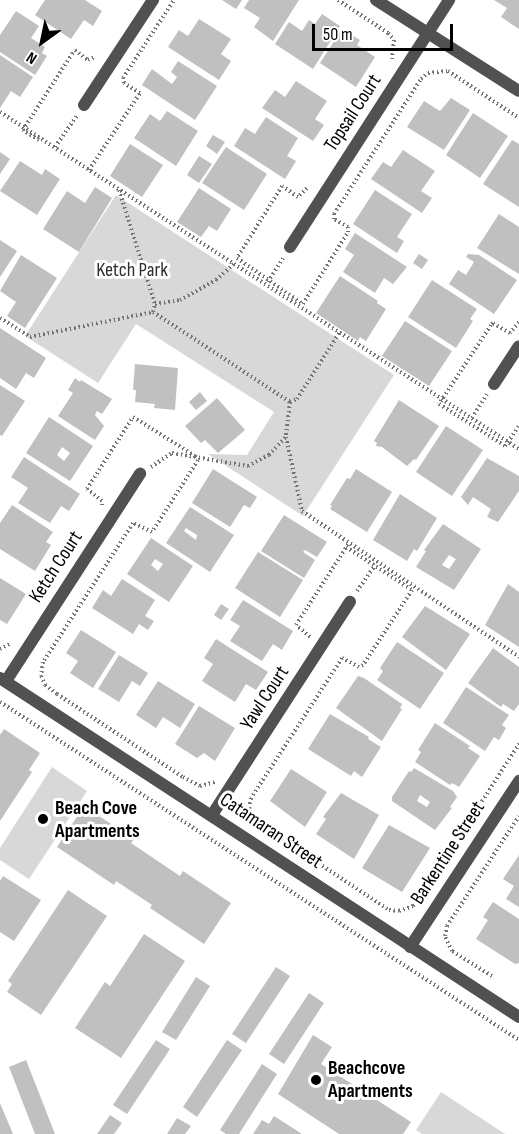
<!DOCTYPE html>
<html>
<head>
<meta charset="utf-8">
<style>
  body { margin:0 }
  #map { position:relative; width:519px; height:1134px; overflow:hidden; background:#fff; font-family:"Sofia Sans Condensed",sans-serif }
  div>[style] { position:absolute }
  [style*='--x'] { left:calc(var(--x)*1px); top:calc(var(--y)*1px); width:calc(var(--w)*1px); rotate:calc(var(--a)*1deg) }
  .green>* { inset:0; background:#d8d8d8 }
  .building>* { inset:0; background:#c0c0c0 }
  .path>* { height:4px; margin-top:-2px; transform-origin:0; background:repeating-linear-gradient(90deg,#737373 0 1.5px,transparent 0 4.5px) }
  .minor>* { height:12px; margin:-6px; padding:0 6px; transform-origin:6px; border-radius:6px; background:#515151 }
  .dots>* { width:16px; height:16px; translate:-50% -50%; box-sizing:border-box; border:3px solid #fff; border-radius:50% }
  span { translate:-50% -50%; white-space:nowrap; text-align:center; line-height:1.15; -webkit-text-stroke:6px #fff; paint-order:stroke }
  .street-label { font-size:20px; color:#000 }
  .park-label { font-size:20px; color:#2f2f2f }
  .poi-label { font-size:20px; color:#000; font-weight:700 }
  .left { translate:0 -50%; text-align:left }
  .north { position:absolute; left:12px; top:12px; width:60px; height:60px; -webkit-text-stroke:4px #fff; paint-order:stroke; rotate:213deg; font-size:16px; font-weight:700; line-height:24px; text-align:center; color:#000 }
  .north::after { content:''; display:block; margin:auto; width:21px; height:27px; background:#000; clip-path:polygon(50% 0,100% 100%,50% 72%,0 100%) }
  .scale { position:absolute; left:312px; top:24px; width:141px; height:27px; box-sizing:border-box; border:3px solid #000; border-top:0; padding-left:8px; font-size:18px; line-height:21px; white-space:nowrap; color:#000; -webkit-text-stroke:4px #fff; paint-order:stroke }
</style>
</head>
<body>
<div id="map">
  <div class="green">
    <div style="clip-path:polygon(116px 195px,394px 375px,303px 516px,208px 454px,247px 455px,274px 412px,136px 324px,98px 383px,25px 336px)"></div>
    <div style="clip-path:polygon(52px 767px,87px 791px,29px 879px,0 860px,0 848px)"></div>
    <div style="clip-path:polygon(441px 1092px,505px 1134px,422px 1134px,416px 1130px)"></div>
  </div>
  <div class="building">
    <div style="clip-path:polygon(45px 0,85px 0,102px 11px,93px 26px,84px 20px,71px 39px,35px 15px)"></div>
    <div style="clip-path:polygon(222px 0,242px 0,236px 9px)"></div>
    <div style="clip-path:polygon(249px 0,299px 0,273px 41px,254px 27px,260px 18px,244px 8px)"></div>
    <div style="clip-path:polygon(494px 0,519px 0,519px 29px,501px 17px,507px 8px)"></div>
    <div style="clip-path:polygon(16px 11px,39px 26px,31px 38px,45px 47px,42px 53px,47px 56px,35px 75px,0 52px,0 35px)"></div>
    <div style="clip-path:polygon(322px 14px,340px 26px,313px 69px,275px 44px,289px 22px,302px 31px,309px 20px,315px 24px)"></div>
    <div style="clip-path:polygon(199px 19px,231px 39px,221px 54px,231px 61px,219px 80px,168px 47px,179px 30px,188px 36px)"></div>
    <div style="clip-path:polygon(342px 29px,360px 40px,357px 45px,375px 57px,356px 87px,320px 63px)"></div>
    <div style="clip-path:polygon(0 55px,33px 77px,20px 97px,11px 91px,0 108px)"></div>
    <div style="clip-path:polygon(178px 61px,217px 86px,195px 120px,142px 85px,152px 69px,172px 84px,177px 77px,171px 72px)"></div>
    <div style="clip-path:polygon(296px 81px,327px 101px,315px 119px,324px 125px,313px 141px,262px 108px,275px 90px,285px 97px)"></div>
    <div style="clip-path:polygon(451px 98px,470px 110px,444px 150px,407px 127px,424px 101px,440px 111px)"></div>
    <div style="clip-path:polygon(167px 111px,198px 131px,176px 166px,134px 138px,150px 114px,160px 121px)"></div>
    <div style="clip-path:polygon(473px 113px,508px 136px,480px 178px,446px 155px)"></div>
    <div style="clip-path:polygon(266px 117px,298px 138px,287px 156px,296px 161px,285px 179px,234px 146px,245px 128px,255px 134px)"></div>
    <div style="clip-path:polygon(213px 135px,225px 142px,217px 154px,206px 146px)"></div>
    <div style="clip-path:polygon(512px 140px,519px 144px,519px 207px,483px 184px)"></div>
    <div style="clip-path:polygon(130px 144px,163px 165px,142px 197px,110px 176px)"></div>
    <div style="clip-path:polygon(226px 147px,267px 174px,244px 210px,202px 183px)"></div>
    <div style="clip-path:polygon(403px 150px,435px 171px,421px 191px,432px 198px,422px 213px,371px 179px,383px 162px,391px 167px)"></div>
    <div style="clip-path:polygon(0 152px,10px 159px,0 174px)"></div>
    <div style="clip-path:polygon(199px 156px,212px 164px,199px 183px,187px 175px)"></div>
    <div style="clip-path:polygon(20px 161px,42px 175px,45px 169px,60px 179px,37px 215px,0 191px)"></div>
    <div style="clip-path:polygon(95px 187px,112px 198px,79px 252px,43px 229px,67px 191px,85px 203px)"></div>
    <div style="clip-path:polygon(199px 188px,231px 209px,217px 231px,209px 226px,201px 237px,177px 222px)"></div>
    <div style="clip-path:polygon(375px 190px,412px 214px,397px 237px,404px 241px,397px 253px,353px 224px)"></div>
    <div style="clip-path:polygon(499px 214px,519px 227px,519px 274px,477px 248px)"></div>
    <div style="clip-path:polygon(355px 233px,407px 267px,393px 284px,384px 278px,375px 293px,343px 272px,354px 255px,345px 249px)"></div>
    <div style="clip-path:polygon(0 240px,17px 251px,0 277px)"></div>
    <div style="clip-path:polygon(419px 254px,428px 260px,422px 269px,413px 263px)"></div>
    <div style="clip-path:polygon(468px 254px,479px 255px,517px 280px,494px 314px,449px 284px,458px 270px,466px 275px,474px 262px,466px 257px)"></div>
    <div style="clip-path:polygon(21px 255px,57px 278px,25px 328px,7px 316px,16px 302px,0 291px)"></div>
    <div style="clip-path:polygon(340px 276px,378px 301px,377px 303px,386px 309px,366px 341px,360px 337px,358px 341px,316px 313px)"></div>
    <div style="clip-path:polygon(432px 280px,477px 309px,470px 319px,473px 321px,456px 348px,408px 317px)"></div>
    <div style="clip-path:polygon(405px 321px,452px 351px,429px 386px,382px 356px)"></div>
    <div style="clip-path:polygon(0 328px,46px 358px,34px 378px,26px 373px,16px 389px,0 378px)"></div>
    <div style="clip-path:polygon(135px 364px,178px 368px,175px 410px,154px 408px,155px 404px,135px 402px,136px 390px,133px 390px)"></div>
    <div style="clip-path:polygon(75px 378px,80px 382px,81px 380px,112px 399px,102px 414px,97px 411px,95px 415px,104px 426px,95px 440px,58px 416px,73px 393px,68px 390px)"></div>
    <div style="clip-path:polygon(0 385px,25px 401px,2px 436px,0 435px)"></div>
    <div style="clip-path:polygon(200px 392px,207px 401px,196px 410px,189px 402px)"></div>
    <div style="clip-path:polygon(217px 398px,245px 430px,218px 453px,205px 440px,201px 443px,185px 426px)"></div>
    <div style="clip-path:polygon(399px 400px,439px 426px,416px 460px,414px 459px,407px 466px,382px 447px,376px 446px,377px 443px,374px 441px)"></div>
    <div style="clip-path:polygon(evenodd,49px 417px,93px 446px,70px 481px,26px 453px,49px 417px,62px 447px,70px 453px,64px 461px,57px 455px,62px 447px)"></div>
    <div style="clip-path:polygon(446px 426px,483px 450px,452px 496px,416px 472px)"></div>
    <div style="clip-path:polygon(24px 457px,80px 494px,69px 511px,61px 506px,50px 523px,18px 503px,28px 488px,11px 477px)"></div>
    <div style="clip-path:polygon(487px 458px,519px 476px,519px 491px,498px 522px,487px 517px,491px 509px,473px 497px,468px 505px,461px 497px)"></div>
    <div style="clip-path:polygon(213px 469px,257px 497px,250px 508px,244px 505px,230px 527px,192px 503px)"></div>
    <div style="clip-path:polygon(356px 469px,392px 492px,367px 532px,330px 509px,332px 506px,330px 505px,347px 478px,350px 479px)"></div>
    <div style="clip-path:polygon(400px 494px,437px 518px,417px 551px,414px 549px,407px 561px,373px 540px)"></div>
    <div style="clip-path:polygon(12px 505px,53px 532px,46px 542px,51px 545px,35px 571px,0 549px,0 523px)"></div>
    <div style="clip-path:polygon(evenodd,190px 507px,234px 535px,210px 572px,166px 543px,190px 507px,186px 528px,197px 535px,196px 540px,184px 531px,186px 528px)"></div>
    <div style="clip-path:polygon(284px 515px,327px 542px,317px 557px,305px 550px,303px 552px,315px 560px,304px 578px,261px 551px)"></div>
    <div style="clip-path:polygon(evenodd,443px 524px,481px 549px,454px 590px,416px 567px,426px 551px,424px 550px,443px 524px,449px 555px,456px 559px,449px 569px,442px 565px,449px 555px)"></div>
    <div style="clip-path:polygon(evenodd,151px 538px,193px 566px,169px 602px,127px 574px,151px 538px,155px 559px,163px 564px,158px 571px,151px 565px,155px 559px)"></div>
    <div style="clip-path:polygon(258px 552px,303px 580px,280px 617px,235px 588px)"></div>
    <div style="clip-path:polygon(0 578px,26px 594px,7px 624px,0 620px)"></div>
    <div style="clip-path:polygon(122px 579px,155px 600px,145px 616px,154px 621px,148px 630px,139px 624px,133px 634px,92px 608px,103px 590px,111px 596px)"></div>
    <div style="clip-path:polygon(508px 584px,519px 592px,519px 647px,485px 625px)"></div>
    <div style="clip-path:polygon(243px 600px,293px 631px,282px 650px,273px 644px,262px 661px,230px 641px,240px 626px,230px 620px)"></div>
    <div style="clip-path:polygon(221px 604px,229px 609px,221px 620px,214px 615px)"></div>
    <div style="clip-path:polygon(425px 606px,470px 634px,446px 670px,402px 637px)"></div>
    <div style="clip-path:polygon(81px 630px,116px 652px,93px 688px,70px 673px,78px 661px,66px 653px)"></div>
    <div style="clip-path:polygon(216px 639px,268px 672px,256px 690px,246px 684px,235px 702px,202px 681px,213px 664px,204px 658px)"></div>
    <div style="clip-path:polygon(397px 642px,444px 673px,420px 709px,377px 680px,383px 671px,380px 668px)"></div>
    <div style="clip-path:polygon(493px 648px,519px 667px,519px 704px,514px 711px,503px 704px,501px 707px,468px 683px)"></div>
    <div style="clip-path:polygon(119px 655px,148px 673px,140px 686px,132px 681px,119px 702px,98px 689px)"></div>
    <div style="clip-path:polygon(358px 676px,364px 678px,402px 704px,400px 708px,402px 709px,382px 741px,336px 708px)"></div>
    <div style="clip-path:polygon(158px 681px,195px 704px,180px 728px,163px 717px,156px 728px,136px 715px)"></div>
    <div style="clip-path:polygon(466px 687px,509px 715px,502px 725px,506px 728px,499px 740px,494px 737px,485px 751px,443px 723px)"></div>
    <div style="clip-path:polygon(199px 706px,235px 728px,215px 761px,204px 753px,197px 758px,175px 744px)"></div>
    <div style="clip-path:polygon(330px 714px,369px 737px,368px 739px,381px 747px,362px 777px,354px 771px,351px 776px,308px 749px)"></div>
    <div style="clip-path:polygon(435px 723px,470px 746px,468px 748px,480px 756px,459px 787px,452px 783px,450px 785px,415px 762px,421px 752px,418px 750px)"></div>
    <div style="clip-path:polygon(4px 729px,40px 753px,29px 770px,32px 772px,0 821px,0 735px)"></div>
    <div style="clip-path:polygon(evenodd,414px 768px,453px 791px,457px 797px,450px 807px,452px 808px,435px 830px,392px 801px,392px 797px,409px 771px,411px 772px,414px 768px,420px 795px,430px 802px,427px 807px,417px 801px,420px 795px)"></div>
    <div style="clip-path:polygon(291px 769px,327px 792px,305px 827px,270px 801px)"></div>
    <div style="clip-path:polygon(341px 793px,379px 815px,354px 859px,316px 834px,326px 819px,323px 817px)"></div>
    <div style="clip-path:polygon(84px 806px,134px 839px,131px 843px,180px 876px,183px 871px,231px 903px,204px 944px,150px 908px,152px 905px,116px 881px,114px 885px,57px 847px)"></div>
    <div style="clip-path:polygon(389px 825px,430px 848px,402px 892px,362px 868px)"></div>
    <div style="clip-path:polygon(519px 855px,519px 907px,506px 899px,514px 886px,503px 879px)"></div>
    <div style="clip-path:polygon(3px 876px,41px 900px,14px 941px,0 932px,0 881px)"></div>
    <div style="clip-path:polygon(68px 890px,107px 916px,41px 1015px,7px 992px,12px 984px,8px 981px)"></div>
    <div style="clip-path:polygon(493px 902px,519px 919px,519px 963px,515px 964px,476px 939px,488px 920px,483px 917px)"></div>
    <div style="clip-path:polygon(144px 934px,185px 961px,121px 1058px,75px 1028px,105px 982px,110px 986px)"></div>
    <div style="clip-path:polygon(276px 967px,290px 976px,246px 1043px,232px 1034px)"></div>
    <div style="clip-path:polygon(196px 977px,210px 986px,176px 1040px,162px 1032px)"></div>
    <div style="clip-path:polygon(309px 993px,324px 1003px,284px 1064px,269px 1054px)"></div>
    <div style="clip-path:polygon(313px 1035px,332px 1047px,321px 1064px,411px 1122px,403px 1134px,339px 1134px,278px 1094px)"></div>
    <div style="clip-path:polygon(156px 1040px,170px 1049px,127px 1114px,113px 1105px)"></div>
    <div style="clip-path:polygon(227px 1040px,242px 1050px,197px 1117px,183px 1107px)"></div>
    <div style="clip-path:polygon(26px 1060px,55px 1134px,35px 1134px,9px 1067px)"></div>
    <div style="clip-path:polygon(262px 1064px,277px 1074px,239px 1134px,226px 1134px,220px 1130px)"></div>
    <div style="clip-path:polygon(0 1103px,13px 1134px,0 1134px)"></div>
    <div style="clip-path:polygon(110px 1115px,122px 1123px,114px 1134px,97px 1134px)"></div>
    <div style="clip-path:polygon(274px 1116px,302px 1134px,253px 1134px,262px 1120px,269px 1124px)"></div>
    <div style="clip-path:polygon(177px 1118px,191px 1126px,185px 1134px,167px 1134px)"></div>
  </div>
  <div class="path">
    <div style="--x:338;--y:0;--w:60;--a:33.4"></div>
    <div style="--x:388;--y:33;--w:9;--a:49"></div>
    <div style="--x:394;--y:40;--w:19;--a:96"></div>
    <div style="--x:0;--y:112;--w:619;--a:33"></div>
    <div style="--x:39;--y:140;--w:19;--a:-148"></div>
    <div style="--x:23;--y:130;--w:90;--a:-57.2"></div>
    <div style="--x:72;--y:54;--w:5;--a:-53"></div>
    <div style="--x:75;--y:50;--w:16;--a:38"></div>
    <div style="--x:88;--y:60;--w:8;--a:-23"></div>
    <div style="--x:55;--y:147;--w:38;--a:-55"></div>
    <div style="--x:89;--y:170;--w:92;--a:-56.5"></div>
    <div style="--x:140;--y:93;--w:19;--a:-148"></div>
    <div style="--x:124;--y:83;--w:5;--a:-101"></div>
    <div style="--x:123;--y:78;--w:93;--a:-56.8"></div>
    <div style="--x:307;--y:188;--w:13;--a:135"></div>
    <div style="--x:298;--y:197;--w:19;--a:-145"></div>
    <div style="--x:282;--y:186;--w:85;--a:122"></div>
    <div style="--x:237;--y:258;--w:80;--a:34.9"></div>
    <div style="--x:303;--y:304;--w:85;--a:-58"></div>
    <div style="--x:348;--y:232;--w:5;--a:-90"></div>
    <div style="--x:348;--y:227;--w:16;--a:-150"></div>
    <div style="--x:334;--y:219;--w:5;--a:-90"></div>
    <div style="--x:334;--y:214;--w:161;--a:-57.2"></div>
    <div style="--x:421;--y:79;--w:9;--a:-41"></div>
    <div style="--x:428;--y:73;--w:20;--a:-6"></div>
    <div style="--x:448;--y:71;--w:85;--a:33.5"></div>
    <div style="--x:119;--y:190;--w:120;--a:72.5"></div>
    <div style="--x:268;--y:282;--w:28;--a:-58"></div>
    <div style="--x:153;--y:312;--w:8;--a:-76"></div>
    <div style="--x:155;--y:304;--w:25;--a:-9"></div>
    <div style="--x:180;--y:300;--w:41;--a:-29.1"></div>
    <div style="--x:216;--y:280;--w:24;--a:-42"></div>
    <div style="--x:0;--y:318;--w:36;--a:32"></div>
    <div style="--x:30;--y:337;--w:126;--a:-11.5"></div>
    <div style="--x:153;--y:312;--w:164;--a:33.3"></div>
    <div style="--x:290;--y:402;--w:35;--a:97"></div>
    <div style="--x:286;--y:437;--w:76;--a:77.8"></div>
    <div style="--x:302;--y:511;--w:262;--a:33.9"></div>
    <div style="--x:519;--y:322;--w:14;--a:129"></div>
    <div style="--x:510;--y:333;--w:20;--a:-150"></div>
    <div style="--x:493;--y:323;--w:3;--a:135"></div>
    <div style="--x:491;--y:325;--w:95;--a:123.4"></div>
    <div style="--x:439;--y:404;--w:78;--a:32.5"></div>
    <div style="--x:505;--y:446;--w:24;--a:-55"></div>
    <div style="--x:290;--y:402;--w:8;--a:-23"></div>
    <div style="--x:297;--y:399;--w:80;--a:-57.3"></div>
    <div style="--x:472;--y:418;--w:28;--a:-58"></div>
    <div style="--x:151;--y:467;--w:25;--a:-34"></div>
    <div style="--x:172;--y:453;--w:77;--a:9.7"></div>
    <div style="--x:248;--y:466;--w:24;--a:-28"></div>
    <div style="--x:269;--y:455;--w:25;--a:-47"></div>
    <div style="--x:102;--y:505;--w:4;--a:-90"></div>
    <div style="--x:102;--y:501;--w:19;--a:-141"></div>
    <div style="--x:87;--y:489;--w:85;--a:-57.4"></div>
    <div style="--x:133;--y:417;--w:73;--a:32.2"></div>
    <div style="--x:195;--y:456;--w:5;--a:53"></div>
    <div style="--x:198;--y:460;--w:85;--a:122.6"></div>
    <div style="--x:152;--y:532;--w:21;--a:-155"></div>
    <div style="--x:133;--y:523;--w:166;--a:122.9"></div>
    <div style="--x:43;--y:662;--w:14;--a:98"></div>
    <div style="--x:41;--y:676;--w:10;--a:66"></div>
    <div style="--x:45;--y:685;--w:15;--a:37"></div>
    <div style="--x:57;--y:694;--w:151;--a:33.4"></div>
    <div style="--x:183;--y:777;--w:19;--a:28"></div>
    <div style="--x:200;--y:786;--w:16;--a:-15"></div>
    <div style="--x:346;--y:547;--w:79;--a:33.1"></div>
    <div style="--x:412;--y:590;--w:90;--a:123.2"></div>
    <div style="--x:363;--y:665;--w:4;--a:153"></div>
    <div style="--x:359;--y:667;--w:19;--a:-152"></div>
    <div style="--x:342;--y:658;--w:167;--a:123"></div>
    <div style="--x:251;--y:798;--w:11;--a:100"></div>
    <div style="--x:249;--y:809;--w:13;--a:63"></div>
    <div style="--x:255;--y:821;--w:161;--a:33.6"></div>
    <div style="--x:389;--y:910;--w:10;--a:6"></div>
    <div style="--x:399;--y:911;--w:15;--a:-20"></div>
    <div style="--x:413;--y:906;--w:13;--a:-51"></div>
    <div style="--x:421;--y:896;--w:181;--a:-57.2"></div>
    <div style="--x:357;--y:591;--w:32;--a:-55"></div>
    <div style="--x:310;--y:637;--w:18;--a:-139"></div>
    <div style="--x:296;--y:625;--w:98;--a:-57.1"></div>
    <div style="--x:0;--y:649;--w:11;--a:-27"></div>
    <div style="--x:0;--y:702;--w:619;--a:33.07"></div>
    <div style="--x:492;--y:976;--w:47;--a:-148"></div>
    <div style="--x:452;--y:951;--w:17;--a:-115"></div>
    <div style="--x:445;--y:936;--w:10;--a:-79"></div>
    <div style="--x:447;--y:926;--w:131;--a:-56.8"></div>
  </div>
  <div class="minor">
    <div style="--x:376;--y:0;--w:169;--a:32.5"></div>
    <div style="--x:84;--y:105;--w:126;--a:-56.7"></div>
    <div style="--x:290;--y:247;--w:294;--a:-57.2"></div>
    <div style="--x:494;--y:384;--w:45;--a:-56.7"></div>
    <div style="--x:0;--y:678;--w:620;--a:33.15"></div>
    <div style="--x:6;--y:681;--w:247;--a:-57.1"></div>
    <div style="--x:212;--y:815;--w:254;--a:-57.1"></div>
    <div style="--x:410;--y:947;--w:199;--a:-56.7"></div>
  </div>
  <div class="dots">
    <div style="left:43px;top:819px;background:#000"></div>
    <div style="left:316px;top:1080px;background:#000"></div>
  </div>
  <div class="street-label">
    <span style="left:353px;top:113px;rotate:-57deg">Topsail Court</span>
    <span style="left:56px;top:567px;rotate:-57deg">Ketch Court</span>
    <span style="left:265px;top:698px;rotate:-57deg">Yawl Court</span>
    <span style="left:271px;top:831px;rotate:34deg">Catamaran Street</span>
    <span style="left:448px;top:853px;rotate:-57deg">Barkentine Street</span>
  </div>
  <div class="park-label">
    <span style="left:132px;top:270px">Ketch Park</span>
  </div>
  <div class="poi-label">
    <span class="left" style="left:55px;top:820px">Beach Cove<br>Apartments</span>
    <span class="left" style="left:328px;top:1080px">Beachcove<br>Apartments</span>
  </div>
  <div class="north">N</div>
  <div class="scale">50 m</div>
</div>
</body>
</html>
